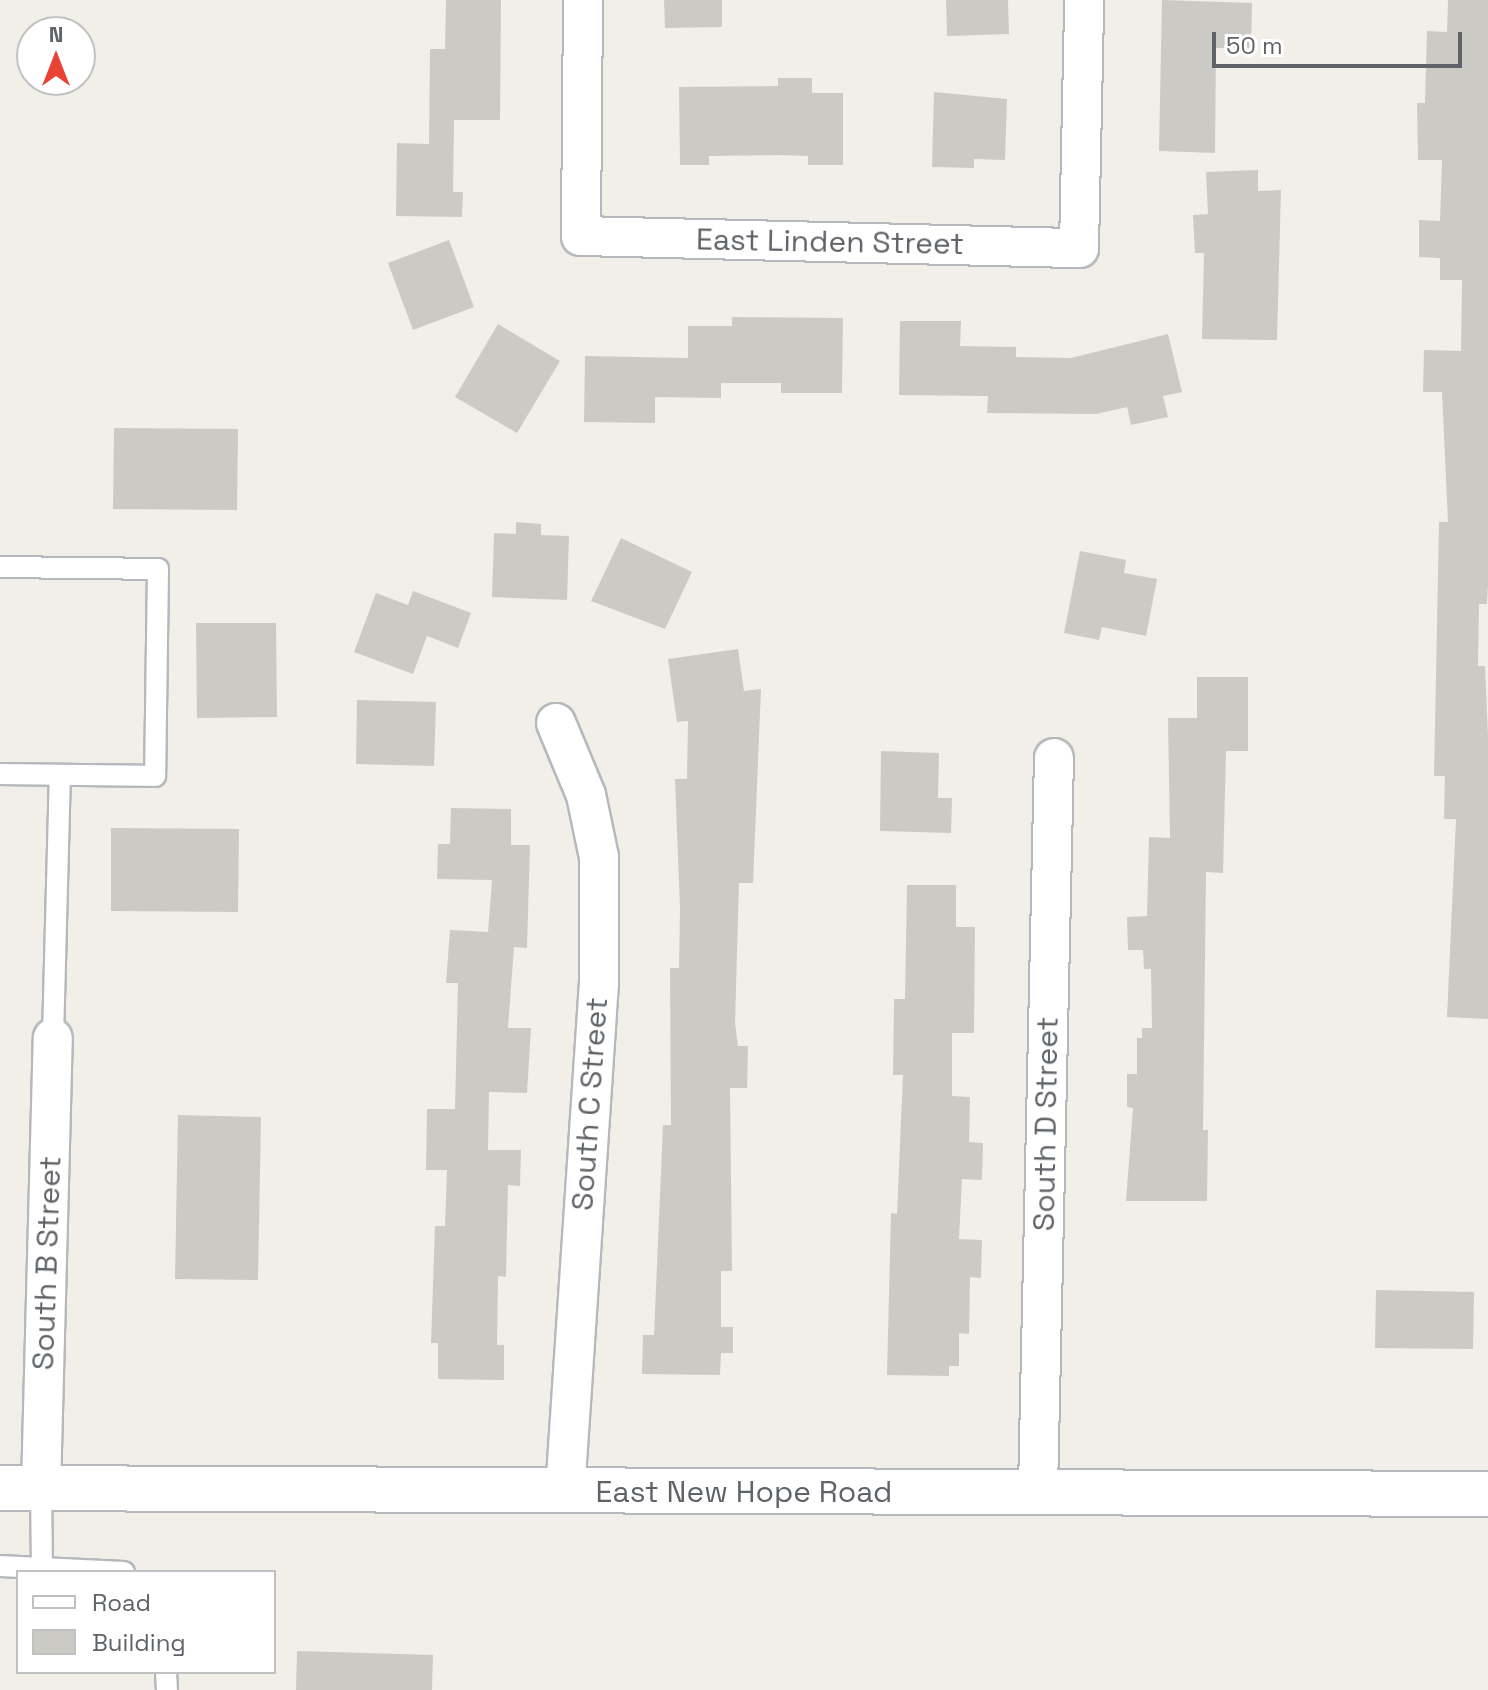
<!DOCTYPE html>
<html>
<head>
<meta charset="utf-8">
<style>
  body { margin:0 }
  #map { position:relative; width:1488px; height:1690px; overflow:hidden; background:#f1efe8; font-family:"Space Grotesk",sans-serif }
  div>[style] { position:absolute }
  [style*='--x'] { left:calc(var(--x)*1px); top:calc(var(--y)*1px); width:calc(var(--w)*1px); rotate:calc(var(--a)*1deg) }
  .building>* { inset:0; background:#cccac5 }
  .roads { filter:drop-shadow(2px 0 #b5b8bc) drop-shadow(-2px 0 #b5b8bc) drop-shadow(0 2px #b5b8bc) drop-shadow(0 -2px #b5b8bc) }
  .lane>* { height:20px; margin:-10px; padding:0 10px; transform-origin:10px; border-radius:10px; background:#fff }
  .street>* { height:38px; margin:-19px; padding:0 19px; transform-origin:19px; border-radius:19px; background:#fff }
  .secondary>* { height:44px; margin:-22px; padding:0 22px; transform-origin:22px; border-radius:22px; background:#fff }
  span { translate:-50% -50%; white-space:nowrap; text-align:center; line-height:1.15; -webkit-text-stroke:7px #fff; paint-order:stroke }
  .street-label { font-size:30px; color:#5f6368 }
  .legend { position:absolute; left:16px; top:1570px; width:260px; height:104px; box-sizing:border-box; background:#fff; border:2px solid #bfc1c3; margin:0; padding:10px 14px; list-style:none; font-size:24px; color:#5f6368 }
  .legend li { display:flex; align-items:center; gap:16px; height:40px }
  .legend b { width:40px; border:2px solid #bfc1c3 }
  .north { position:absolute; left:16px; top:16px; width:80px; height:80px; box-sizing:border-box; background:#fff; border:2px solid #bfc1c3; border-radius:50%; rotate:0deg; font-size:22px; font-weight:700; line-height:32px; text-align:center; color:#5f6368 }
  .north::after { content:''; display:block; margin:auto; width:28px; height:36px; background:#ea4335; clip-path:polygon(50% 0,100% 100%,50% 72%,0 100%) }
  .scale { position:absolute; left:1212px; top:32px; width:250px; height:36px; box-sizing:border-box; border:4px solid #5f6368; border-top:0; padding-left:10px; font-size:24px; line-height:28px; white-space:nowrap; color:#5f6368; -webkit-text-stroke:6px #fff; paint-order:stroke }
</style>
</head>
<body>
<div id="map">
  <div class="building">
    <div style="clip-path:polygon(446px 0,501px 0,500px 120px,454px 120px,453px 192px,463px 192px,462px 217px,396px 216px,397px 143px,429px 144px,430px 49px,445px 49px)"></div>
    <div style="clip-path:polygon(664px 0,722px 0,722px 27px,665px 28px)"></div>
    <div style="clip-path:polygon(946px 0,1008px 0,1009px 34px,947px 36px)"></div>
    <div style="clip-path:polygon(1162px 0,1252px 3px,1251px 48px,1216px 48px,1215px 153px,1159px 151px)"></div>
    <div style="clip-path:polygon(1448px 0,1488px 0,1488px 584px,1487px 604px,1479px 604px,1478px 666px,1485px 666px,1488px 736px,1488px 1019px,1447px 1017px,1456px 819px,1444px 819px,1445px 776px,1434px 776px,1439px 522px,1448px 522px,1442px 392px,1423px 392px,1424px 350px,1461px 351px,1462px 280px,1440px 280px,1440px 258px,1419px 257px,1419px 220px,1440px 221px,1442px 160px,1418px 160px,1417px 103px,1425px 103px,1427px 31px,1447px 32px)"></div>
    <div style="clip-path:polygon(778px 78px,812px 78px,812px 93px,843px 93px,843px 165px,808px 165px,808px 156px,778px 155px,709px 156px,709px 165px,680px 165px,679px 87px,778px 86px)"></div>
    <div style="clip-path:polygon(934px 92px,1007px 99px,1005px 160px,974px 159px,974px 168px,932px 167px)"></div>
    <div style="clip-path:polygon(1258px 170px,1258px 191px,1281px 190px,1277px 340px,1202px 339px,1204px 253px,1195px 253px,1193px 215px,1208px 214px,1206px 172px)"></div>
    <div style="clip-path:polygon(449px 240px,474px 307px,413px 330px,388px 263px)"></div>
    <div style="clip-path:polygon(732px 317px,843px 318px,842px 393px,781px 393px,781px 383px,721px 383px,721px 398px,655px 397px,655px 423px,584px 422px,585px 356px,688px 358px,688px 326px,732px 326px)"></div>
    <div style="clip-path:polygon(900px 321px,961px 321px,960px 346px,1016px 347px,1016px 357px,1071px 358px,1168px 334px,1182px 392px,1163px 396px,1168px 417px,1131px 425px,1127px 407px,1096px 414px,987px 413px,988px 396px,899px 395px)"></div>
    <div style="clip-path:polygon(498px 324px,560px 361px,517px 433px,455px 397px)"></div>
    <div style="clip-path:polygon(114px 428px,238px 429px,237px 510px,113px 509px)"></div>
    <div style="clip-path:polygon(516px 522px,541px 524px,541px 535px,569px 536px,567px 600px,492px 597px,494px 533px,516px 534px)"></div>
    <div style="clip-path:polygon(621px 538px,692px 572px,665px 629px,591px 601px)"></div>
    <div style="clip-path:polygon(1080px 551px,1126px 560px,1124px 573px,1157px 579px,1146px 636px,1102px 627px,1099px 640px,1064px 633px)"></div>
    <div style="clip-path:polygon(413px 591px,471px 613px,458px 648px,427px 636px,413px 674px,354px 652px,376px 593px,408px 605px)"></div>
    <div style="clip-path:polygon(196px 623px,276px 623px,277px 717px,197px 718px)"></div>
    <div style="clip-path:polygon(738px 649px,744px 691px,761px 689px,753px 883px,739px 883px,735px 1023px,738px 1046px,748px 1046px,747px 1088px,730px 1088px,732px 1271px,721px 1271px,721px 1327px,733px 1327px,733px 1353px,721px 1353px,720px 1375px,642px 1374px,643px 1335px,654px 1335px,663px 1125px,671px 1125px,670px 968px,679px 968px,680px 909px,675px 779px,687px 779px,688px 721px,677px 722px,668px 659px)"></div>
    <div style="clip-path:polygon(1197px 677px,1248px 677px,1248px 751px,1226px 751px,1223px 873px,1206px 872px,1203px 1130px,1208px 1130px,1207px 1201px,1126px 1201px,1133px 1108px,1127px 1107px,1127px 1074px,1137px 1074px,1137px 1038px,1142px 1038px,1142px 1028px,1152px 1028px,1151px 969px,1144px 969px,1143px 950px,1128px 950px,1127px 917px,1147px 916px,1149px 837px,1170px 838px,1168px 718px,1197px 718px)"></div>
    <div style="clip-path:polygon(357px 700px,436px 702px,434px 766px,356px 764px)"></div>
    <div style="clip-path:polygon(881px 751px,939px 753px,938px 798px,952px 798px,951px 833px,880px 831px)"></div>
    <div style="clip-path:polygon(451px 808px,511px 809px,511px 845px,530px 845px,527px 948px,514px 947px,508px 1028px,531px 1028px,527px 1093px,489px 1092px,488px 1150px,521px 1150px,520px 1186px,508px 1185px,506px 1277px,498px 1276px,497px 1345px,504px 1345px,504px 1380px,438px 1379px,438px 1343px,431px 1343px,435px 1226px,445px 1226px,447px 1170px,426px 1170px,427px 1109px,455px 1109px,458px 983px,446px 983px,450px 930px,488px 932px,492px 880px,437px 879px,438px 844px,450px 844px)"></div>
    <div style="clip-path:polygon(111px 828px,239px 829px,238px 912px,111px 911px)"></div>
    <div style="clip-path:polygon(907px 885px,956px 885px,956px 927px,975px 927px,974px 1033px,952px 1033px,952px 1096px,970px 1097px,969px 1142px,983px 1143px,982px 1180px,962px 1179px,959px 1239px,982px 1240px,981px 1278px,970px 1277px,969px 1334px,959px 1333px,959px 1366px,949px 1366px,949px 1376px,887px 1375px,891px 1213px,897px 1214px,903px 1075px,893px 1075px,894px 999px,905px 999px)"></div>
    <div style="clip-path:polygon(178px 1115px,261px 1117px,258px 1280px,175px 1279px)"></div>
    <div style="clip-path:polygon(1376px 1290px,1474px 1292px,1473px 1349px,1375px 1348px)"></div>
    <div style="clip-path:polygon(297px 1651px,433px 1655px,432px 1690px,296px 1690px)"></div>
  </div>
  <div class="roads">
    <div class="lane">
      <div style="--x:0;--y:567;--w:158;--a:0.7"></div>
      <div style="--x:158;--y:569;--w:207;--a:90.8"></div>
      <div style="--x:155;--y:776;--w:155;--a:-179.3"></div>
      <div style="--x:53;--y:1038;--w:263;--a:-88.5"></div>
      <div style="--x:41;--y:1488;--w:78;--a:89.3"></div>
      <div style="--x:0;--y:1566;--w:124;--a:2.8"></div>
      <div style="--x:166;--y:1672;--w:18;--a:87"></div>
    </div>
    <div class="street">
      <div style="--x:583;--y:0;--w:236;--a:90.5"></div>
      <div style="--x:581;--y:236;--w:498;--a:1.4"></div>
      <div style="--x:1079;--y:248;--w:248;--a:-88.8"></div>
      <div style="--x:556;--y:723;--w:78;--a:67.4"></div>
      <div style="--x:586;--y:795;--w:63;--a:78.2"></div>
      <div style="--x:599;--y:857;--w:125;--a:90"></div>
      <div style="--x:599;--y:982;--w:511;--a:93.81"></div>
      <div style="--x:41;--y:1488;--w:450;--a:-88.5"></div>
      <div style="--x:1038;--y:1490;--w:732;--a:-88.75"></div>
    </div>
    <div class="secondary">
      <div style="--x:0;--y:1488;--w:1488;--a:0.23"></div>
    </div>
  </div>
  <div class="street-label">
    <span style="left:830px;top:242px;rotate:1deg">East Linden Street</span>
    <span style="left:590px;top:1104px;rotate:-86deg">South C Street</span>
    <span style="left:1046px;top:1124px;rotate:-89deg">South D Street</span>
    <span style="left:47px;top:1263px;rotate:-88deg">South B Street</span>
    <span style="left:744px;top:1492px">East New Hope Road</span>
  </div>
  <ul class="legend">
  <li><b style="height:10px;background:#fff"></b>Road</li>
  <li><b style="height:22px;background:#cccac5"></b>Building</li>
  </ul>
  <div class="north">N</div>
  <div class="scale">50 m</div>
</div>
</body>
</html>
